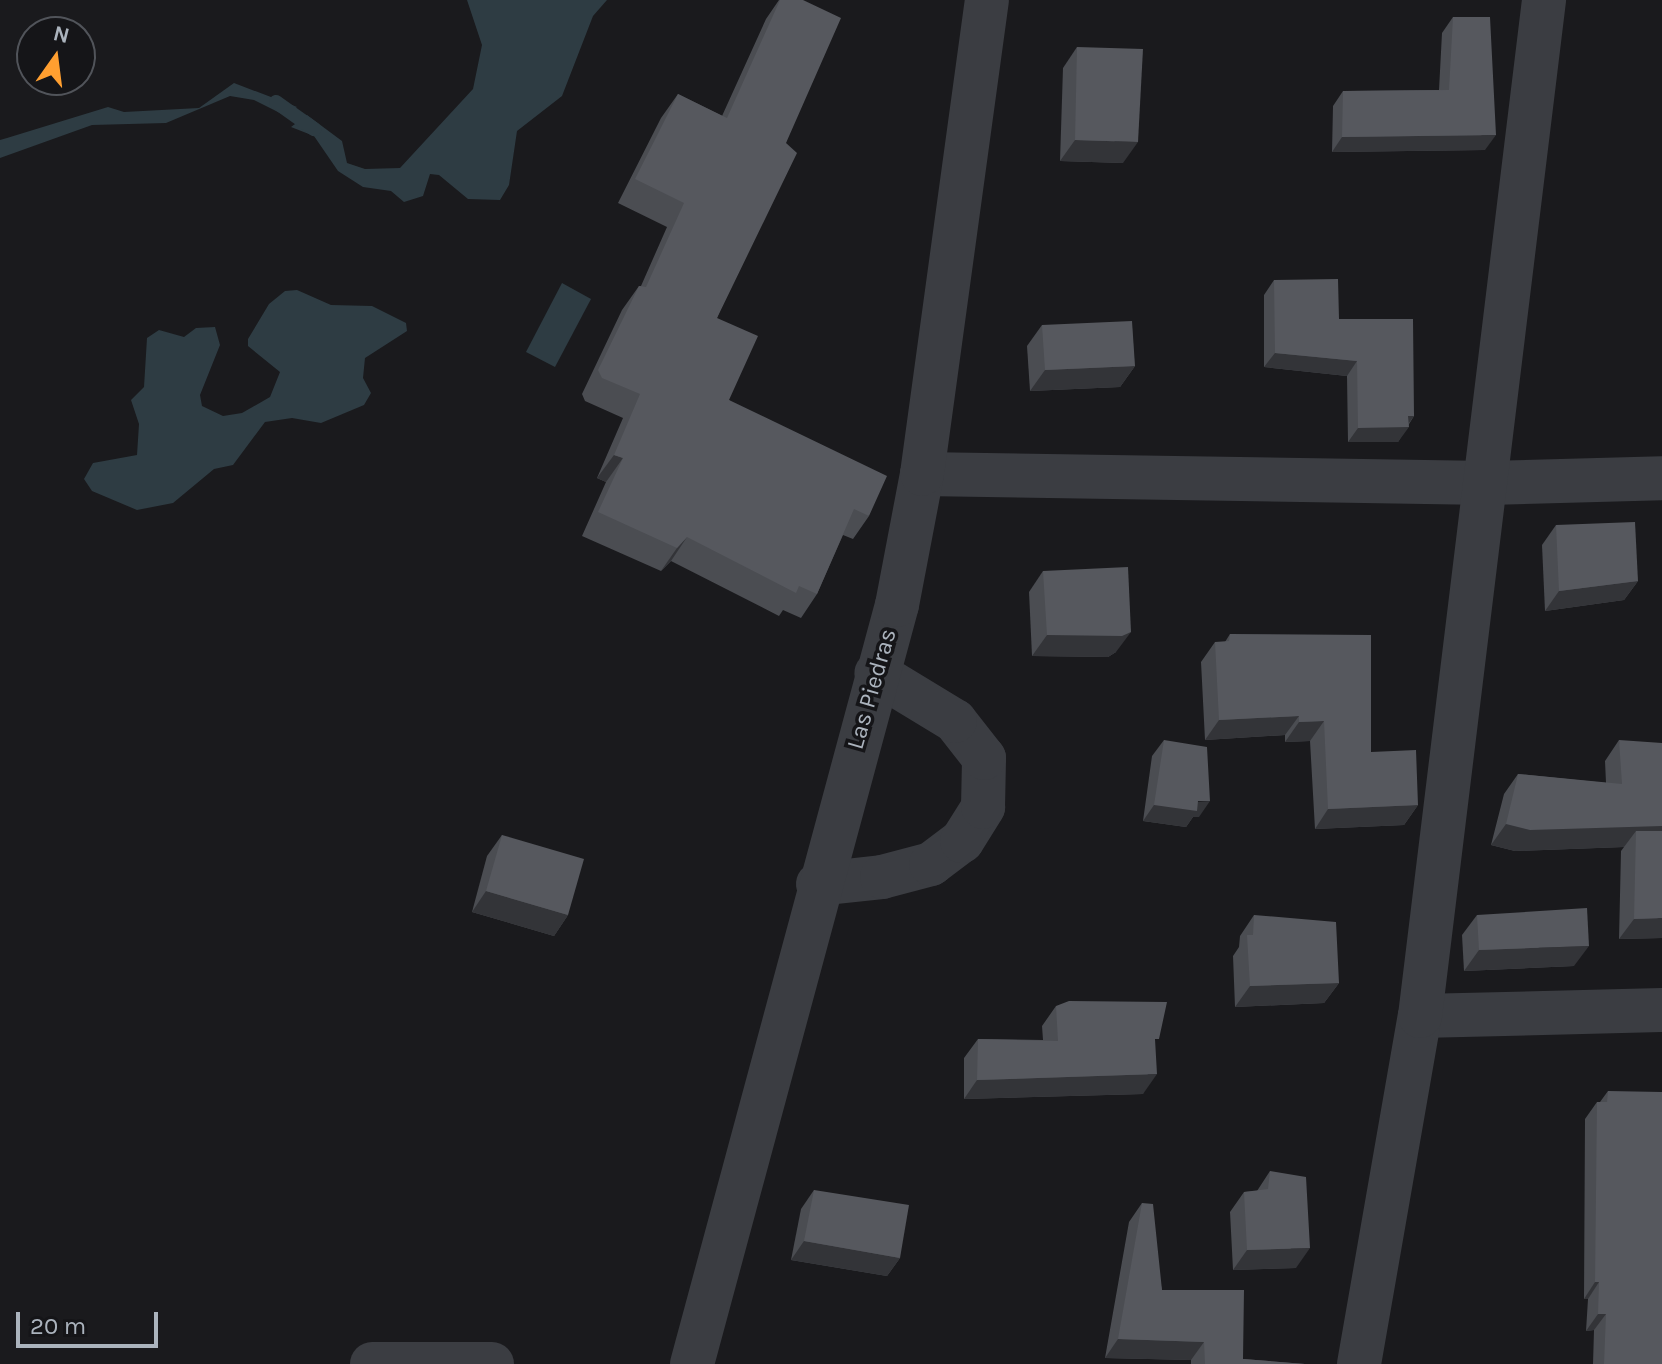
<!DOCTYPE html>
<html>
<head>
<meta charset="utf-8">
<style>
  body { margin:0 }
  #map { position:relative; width:1662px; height:1364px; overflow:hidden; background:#1a1a1d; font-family:Karla,sans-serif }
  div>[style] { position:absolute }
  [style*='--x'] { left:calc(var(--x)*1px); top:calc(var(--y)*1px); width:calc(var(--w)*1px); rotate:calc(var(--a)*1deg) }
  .water>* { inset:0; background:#2e3c43 }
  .stream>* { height:14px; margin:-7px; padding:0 7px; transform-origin:7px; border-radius:7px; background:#2e3c43 }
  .minor>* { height:44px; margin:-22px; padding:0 22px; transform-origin:22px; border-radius:22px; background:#3b3d42 }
  .wall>* { inset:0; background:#4b4d52 }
  .shaded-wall>* { inset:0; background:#333438 }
  .building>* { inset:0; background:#56585e }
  span { translate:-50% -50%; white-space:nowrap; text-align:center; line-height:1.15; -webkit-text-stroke:7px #151518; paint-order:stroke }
  .street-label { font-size:24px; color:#abb3bd }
  .north { position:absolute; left:16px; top:16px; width:80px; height:80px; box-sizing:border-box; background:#151518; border:2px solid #51545a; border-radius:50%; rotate:14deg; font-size:22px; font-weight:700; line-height:32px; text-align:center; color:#abb3bd }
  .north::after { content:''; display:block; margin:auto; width:28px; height:36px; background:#ff9f30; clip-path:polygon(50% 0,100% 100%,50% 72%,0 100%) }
  .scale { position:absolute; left:16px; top:1312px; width:142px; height:36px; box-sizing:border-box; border:4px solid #abb3bd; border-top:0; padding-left:10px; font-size:24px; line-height:28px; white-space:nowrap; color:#abb3bd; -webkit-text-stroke:6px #151518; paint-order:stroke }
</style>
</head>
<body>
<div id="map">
  <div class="water">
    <div style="clip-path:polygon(467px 0,607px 0,593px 16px,562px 96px,517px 131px,509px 185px,500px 200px,468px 199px,439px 175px,430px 174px,423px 196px,404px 202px,391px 191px,363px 187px,338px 171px,314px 136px,291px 127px,307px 115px,342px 141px,347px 163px,365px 169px,400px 168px,473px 89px,482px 45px)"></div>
    <div style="clip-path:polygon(234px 83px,297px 107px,284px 115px,254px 100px,230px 96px,166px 123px,92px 125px,0 158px,0 140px,7px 138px,108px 107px,124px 112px,199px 108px)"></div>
    <div style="clip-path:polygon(562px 283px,591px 299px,555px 367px,526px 352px)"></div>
    <div style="clip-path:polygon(297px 290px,331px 305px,372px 306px,406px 323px,407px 331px,365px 358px,363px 378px,371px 393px,364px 405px,321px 423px,292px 418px,265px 422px,233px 465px,214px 469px,173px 503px,137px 510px,92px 491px,84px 479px,93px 463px,137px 455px,139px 424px,131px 400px,144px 387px,147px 338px,159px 330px,184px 337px,196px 328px,215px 327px,220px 345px,200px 395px,202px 406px,223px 416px,242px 413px,270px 397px,280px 372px,248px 346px,248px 339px,269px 304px,285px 291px)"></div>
  </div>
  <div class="stream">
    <div style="--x:276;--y:102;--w:47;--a:35.4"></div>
  </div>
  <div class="minor">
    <div style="--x:922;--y:474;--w:566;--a:0.91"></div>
    <div style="--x:1488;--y:483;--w:174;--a:-1.6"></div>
    <div style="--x:818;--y:884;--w:64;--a:-6.2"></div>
    <div style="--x:882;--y:877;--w:51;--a:-14.9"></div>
    <div style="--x:931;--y:864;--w:39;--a:-37"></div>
    <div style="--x:962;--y:841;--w:40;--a:-58"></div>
    <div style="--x:983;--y:807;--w:49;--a:-88.8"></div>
    <div style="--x:984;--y:758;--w:47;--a:-128.1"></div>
    <div style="--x:955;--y:721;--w:92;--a:-148.7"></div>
    <div style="--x:1420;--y:1016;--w:242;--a:-1.4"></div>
    <div style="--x:372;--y:1364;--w:120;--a:0"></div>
    <div style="--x:692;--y:1364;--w:786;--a:-74.89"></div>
    <div style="--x:897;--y:605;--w:133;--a:-79.2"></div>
    <div style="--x:922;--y:474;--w:478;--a:-82.2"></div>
    <div style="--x:1359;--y:1364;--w:353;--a:-80.1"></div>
    <div style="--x:1420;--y:1016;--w:1024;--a:-83.04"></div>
  </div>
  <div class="wall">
    <div style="clip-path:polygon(779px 0,803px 0,786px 143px,717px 318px,729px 400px,869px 516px,853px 539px,843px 535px,817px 594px,801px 618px,783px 610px,779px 616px,671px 561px,661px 571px,582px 536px,606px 482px,597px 478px,623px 418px,585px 401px,582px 394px,622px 310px,639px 286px,641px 286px,667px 227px,618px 203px,661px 118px,678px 94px,722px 116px,766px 19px)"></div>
    <div style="clip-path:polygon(1453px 17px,1485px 150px,1332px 152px,1333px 106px,1343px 91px,1439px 90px,1442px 33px)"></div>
    <div style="clip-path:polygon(1077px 47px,1123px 163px,1060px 161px,1063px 68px)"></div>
    <div style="clip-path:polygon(1274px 280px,1339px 319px,1414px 416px,1398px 442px,1348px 442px,1347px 376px,1264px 367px,1264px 295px)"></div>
    <div style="clip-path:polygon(1042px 325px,1135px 366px,1120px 387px,1030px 391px,1027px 346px)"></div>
    <div style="clip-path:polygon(1556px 525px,1638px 581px,1624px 600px,1545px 611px,1542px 545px)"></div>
    <div style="clip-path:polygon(1043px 571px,1116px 652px,1108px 657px,1032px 656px,1029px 592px)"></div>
    <div style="clip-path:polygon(1230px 634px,1371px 752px,1418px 805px,1404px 825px,1315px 829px,1310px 741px,1285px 742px,1285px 735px,1205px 740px,1201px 662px,1215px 642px,1225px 642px)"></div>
    <div style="clip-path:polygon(1164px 740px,1199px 817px,1193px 817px,1186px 827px,1143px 821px,1152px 756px)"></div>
    <div style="clip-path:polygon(1619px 740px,1662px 938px,1619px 939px,1621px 851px,1624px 847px,1515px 851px,1491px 845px,1504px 794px,1518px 774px,1606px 783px,1605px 761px)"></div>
    <div style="clip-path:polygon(502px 835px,568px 915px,554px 936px,472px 912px,487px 856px)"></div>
    <div style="clip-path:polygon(1254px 915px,1339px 983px,1324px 1003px,1235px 1007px,1233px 956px,1239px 947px,1240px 936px)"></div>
    <div style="clip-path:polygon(1477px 915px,1574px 966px,1464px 971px,1462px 935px)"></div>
    <div style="clip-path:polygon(1056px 1006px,1155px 1045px,1143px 1094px,964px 1099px,964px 1058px,978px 1039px,1043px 1040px,1042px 1026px)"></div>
    <div style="clip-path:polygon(1608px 1091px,1662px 1364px,1593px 1364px,1594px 1330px,1586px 1331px,1588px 1299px,1584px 1299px,1585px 1119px,1597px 1102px,1600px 1102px)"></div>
    <div style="clip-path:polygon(1270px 1171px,1296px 1268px,1233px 1270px,1230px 1212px,1244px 1192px,1257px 1191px)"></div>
    <div style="clip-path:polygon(814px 1190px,900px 1258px,887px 1276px,791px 1260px,801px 1209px)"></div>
    <div style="clip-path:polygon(1142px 1203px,1162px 1290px,1243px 1359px,1305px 1364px,1191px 1364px,1191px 1360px,1105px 1358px,1129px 1222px)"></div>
  </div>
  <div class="shaded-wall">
    <div style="clip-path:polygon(1496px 135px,1485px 150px,1332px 152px,1342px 137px)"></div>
    <div style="clip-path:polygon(1075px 140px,1138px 142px,1123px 163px,1060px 161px)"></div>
    <div style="clip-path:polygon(1275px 353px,1357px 361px,1347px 376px,1264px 367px)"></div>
    <div style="clip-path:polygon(1135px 366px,1120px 387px,1030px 391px,1045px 370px)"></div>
    <div style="clip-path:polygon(1408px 416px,1414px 416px,1406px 427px,1409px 427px,1398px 442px,1348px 442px,1358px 428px)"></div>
    <div style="clip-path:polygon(614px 455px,623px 458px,606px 482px,597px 478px)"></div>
    <div style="clip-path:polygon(687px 537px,671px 561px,661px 571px,677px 548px)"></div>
    <div style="clip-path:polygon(1638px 581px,1624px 600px,1545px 611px,1559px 591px)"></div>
    <div style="clip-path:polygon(1131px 632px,1116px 652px,1108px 657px,1032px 656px,1047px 635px)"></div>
    <div style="clip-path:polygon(1299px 716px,1285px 735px,1205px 740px,1219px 720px)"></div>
    <div style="clip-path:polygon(1324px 721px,1310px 741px,1285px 742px,1299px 722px)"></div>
    <div style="clip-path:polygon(1210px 801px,1199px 817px,1193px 817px,1186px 827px,1143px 821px,1154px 805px)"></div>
    <div style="clip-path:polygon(1418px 805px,1404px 825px,1315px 829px,1328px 809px)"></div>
    <div style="clip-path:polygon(1506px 824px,1662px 826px,1662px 836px,1636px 831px,1624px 847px,1515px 851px,1491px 845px)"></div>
    <div style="clip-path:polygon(486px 891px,568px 915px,554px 936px,472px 912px)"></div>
    <div style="clip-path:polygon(1662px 918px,1662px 938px,1619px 939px,1634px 919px)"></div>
    <div style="clip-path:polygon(1589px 946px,1574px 966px,1464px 971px,1479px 950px)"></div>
    <div style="clip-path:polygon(1339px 983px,1324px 1003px,1235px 1007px,1250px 986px)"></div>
    <div style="clip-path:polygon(1157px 1074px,1143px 1094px,964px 1099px,977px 1080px)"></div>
    <div style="clip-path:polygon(804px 1241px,900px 1258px,887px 1276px,791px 1260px)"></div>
    <div style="clip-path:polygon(1310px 1248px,1296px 1268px,1233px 1270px,1247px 1250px)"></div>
    <div style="clip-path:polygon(1595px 1282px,1599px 1282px,1588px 1299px,1584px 1299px)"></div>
    <div style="clip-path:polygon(1598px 1314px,1606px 1314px,1594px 1330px,1586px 1331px)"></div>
    <div style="clip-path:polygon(1118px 1339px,1204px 1342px,1191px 1360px,1105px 1358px)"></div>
  </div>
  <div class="building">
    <div style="clip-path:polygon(780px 0,803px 0,841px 18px,786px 143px,797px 153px,717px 318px,758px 336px,729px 400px,887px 476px,869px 516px,854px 509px,817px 594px,799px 586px,796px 593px,687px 537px,677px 548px,598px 512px,623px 458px,614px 455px,640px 394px,602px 378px,598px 370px,639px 286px,646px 287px,684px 203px,635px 179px,678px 94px,727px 118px)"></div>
    <div style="clip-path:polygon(1453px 17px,1490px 17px,1496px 135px,1342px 137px,1343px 91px,1449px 90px)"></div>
    <div style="clip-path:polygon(1077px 47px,1143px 49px,1138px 142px,1075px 140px)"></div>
    <div style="clip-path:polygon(1338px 279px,1339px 319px,1413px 319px,1414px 416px,1408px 416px,1409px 427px,1358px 428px,1357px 361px,1275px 353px,1274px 280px)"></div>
    <div style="clip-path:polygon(1132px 321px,1135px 366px,1045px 370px,1042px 325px)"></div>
    <div style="clip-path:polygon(1635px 522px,1638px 581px,1559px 591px,1556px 525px)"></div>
    <div style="clip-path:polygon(1128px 567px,1131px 632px,1122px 636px,1047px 635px,1043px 571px)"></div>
    <div style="clip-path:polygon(1230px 634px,1371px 635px,1371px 752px,1416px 750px,1418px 805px,1328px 809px,1324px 721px,1299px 722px,1299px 716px,1219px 720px,1215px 642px,1229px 641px)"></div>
    <div style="clip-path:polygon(1164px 740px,1207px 747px,1210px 801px,1198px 801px,1197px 811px,1154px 805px)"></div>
    <div style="clip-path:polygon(1619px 740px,1662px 743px,1662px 826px,1530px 830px,1506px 824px,1518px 774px,1622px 784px)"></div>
    <div style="clip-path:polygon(1636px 831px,1662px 831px,1662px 918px,1634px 919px)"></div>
    <div style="clip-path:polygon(502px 835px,584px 859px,568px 915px,486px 891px)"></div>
    <div style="clip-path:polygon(1587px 908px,1589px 946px,1479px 950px,1477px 915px)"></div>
    <div style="clip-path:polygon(1254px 915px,1336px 922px,1339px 983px,1250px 986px,1247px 935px,1253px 935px)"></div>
    <div style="clip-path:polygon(1069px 1001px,1167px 1002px,1159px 1039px,1155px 1039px,1157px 1074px,977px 1080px,978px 1039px,1058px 1041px,1056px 1006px)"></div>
    <div style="clip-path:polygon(1608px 1091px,1662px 1092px,1662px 1364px,1604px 1364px,1606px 1314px,1598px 1314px,1599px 1282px,1595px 1282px,1597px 1102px,1607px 1102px)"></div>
    <div style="clip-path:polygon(1270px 1171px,1306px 1177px,1310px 1248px,1247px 1250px,1244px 1192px,1268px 1189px)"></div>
    <div style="clip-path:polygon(814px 1190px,909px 1205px,900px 1258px,804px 1241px)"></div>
    <div style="clip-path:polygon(1142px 1203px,1153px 1204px,1162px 1290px,1244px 1290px,1243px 1359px,1305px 1364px,1205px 1364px,1204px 1342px,1118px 1339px)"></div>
  </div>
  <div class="street-label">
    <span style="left:872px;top:689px;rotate:-74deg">Las Piedras</span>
  </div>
  <div class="north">N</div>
  <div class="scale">20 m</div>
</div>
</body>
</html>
